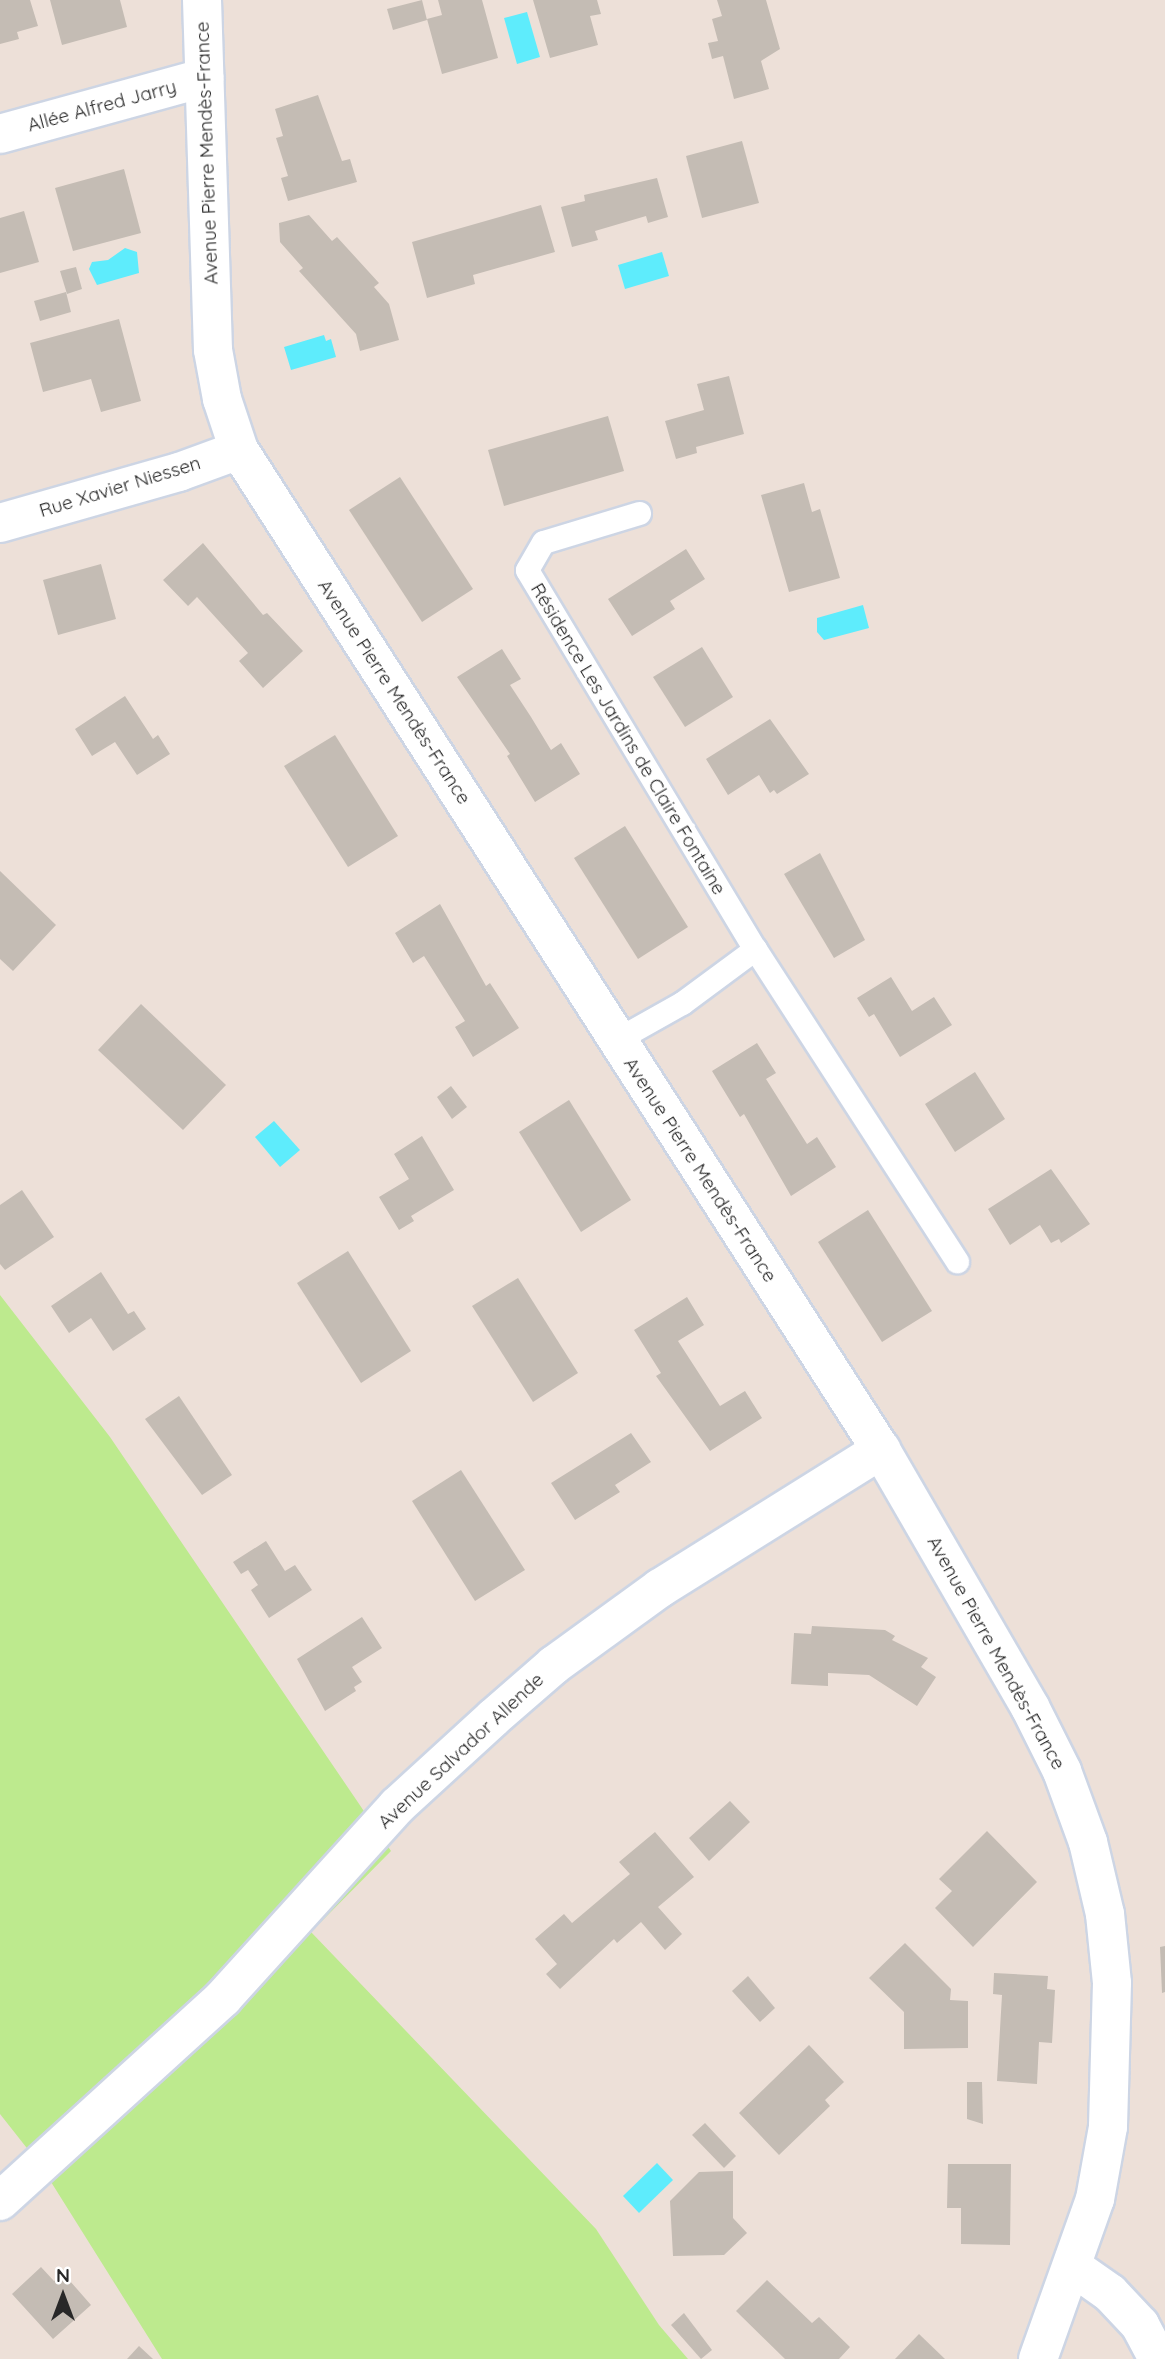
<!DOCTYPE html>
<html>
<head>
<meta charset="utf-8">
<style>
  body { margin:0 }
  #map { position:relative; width:1165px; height:2359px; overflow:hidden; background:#ede0d8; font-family:Quicksand,sans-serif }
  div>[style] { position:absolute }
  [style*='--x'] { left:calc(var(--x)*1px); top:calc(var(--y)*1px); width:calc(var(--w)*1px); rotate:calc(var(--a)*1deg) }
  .green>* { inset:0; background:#bdea8e }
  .water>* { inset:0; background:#5eecfc }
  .building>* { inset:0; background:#c4bcb4 }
  .roads { filter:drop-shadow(2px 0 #cdd5e4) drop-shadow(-2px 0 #cdd5e4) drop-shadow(0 2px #cdd5e4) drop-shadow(0 -2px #cdd5e4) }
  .service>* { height:23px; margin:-11.5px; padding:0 11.5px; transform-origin:11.5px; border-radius:11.5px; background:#fff }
  .minor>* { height:38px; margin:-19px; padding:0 19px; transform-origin:19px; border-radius:19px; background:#fff }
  span { translate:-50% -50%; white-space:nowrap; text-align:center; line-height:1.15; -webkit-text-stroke:6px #fff; paint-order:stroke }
  .street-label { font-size:19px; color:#282828 }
  .north { position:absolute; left:28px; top:2261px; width:70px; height:70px; -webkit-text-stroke:5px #fff; paint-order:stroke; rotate:0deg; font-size:19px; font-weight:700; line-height:28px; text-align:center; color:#282828 }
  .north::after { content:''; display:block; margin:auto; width:24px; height:32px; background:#282828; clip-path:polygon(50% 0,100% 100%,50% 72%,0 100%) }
</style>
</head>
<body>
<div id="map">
  <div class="green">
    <div style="clip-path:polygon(0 1295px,110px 1437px,391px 1851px,311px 1932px,596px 2229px,659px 2325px,688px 2359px,162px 2359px,41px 2166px,0 2114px)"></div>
  </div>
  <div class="water">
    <div style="clip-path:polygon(527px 12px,540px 57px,517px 64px,504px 18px)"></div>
    <div style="clip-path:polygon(125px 248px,137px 252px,139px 273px,97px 285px,89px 269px,92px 262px,108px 260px)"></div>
    <div style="clip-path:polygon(662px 252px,669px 276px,625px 289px,618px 265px)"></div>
    <div style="clip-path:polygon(324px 335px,326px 341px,331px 339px,336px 357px,291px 370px,284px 347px)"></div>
    <div style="clip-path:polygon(863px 605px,869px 628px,824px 640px,817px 632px,817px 618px)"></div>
    <div style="clip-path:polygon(274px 1121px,300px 1150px,280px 1167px,255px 1137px)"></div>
    <div style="clip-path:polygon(657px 2163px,673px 2180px,639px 2213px,623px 2196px)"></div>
  </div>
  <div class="building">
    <div style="clip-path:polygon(0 0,30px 0,38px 26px,17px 32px,19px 39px,0 44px)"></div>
    <div style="clip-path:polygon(50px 0,120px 0,127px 27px,62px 45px)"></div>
    <div style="clip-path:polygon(422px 0,427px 20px,393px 30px,387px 9px)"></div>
    <div style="clip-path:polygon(438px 0,482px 0,498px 58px,442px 74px,427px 19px,442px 15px)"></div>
    <div style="clip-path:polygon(533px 0,597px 0,601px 14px,590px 16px,598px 45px,550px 58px)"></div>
    <div style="clip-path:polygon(717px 0,766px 0,780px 49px,761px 61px,769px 89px,734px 99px,723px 56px,712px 59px,708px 43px,718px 41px,712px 19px,722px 16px)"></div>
    <div style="clip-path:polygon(318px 95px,342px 161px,350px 159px,357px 182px,288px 201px,281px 178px,288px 176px,276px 138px,283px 136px,275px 109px)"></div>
    <div style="clip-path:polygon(742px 141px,759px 203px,702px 218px,686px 156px)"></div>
    <div style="clip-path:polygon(124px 169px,141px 233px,73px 251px,55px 188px)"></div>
    <div style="clip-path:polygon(657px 178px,668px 217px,648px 223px,646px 216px,595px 231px,598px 240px,572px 247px,561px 207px,585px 201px,584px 195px)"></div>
    <div style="clip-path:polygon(541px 205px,555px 252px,473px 275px,475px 284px,427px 298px,412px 242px)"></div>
    <div style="clip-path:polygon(24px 211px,39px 262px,0 273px,0 218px)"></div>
    <div style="clip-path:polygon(309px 215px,332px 241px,337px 237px,379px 283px,374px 287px,389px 304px,399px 340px,360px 351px,356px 334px,299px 271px,303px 268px,280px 242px,279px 223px)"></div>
    <div style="clip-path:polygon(76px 267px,82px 289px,67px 294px,60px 271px)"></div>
    <div style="clip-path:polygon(66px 292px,71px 312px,40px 321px,34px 301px)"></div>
    <div style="clip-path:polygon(119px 319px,141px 401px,101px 412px,91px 379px,43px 392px,30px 343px)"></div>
    <div style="clip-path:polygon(729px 376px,744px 434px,696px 447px,697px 453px,676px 459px,665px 421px,704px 410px,697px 384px)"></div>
    <div style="clip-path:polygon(608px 416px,624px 471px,504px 506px,488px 450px)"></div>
    <div style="clip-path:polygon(400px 477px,473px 589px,422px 622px,349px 510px)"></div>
    <div style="clip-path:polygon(804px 483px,812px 512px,820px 509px,840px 578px,789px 592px,761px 495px)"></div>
    <div style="clip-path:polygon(203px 543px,263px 615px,267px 613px,303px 651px,263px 688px,239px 661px,248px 653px,197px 597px,188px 606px,163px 580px)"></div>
    <div style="clip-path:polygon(686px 549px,705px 579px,670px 601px,675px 609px,632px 636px,608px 599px)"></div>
    <div style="clip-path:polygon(101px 564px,116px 619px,58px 635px,43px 580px)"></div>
    <div style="clip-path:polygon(702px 647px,733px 697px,685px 727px,653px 677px)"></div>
    <div style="clip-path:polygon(502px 649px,521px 679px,510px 685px,531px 717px,551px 750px,561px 743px,580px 774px,535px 802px,507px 756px,510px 754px,457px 677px)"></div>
    <div style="clip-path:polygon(125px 696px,153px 739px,158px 735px,170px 754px,137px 775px,115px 742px,92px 756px,75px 729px)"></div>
    <div style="clip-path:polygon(770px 719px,809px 774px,777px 794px,774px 790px,770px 793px,759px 775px,728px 795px,706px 759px)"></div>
    <div style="clip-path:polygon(335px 735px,398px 836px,348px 867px,284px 766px)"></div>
    <div style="clip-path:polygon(625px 826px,688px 927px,638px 959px,574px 858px)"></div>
    <div style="clip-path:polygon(820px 853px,865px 940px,834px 958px,784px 874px)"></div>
    <div style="clip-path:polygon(0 871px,56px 925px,13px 971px,0 959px)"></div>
    <div style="clip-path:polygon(440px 904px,486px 986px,490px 983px,519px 1028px,473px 1057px,455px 1027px,465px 1021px,424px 956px,413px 963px,395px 933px)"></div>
    <div style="clip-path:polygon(891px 977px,912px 1011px,934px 997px,952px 1025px,900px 1057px,874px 1014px,869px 1017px,857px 998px)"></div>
    <div style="clip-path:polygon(141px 1004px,226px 1085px,183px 1130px,98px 1050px)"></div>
    <div style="clip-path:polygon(757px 1043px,776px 1073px,766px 1079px,807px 1144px,817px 1137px,836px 1167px,791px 1196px,744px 1114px,740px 1117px,712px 1071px)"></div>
    <div style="clip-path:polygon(975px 1072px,1005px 1119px,955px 1152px,925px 1104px)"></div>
    <div style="clip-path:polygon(451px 1086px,467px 1107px,452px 1119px,437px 1097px)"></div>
    <div style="clip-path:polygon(569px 1100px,631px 1200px,581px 1232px,519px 1132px)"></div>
    <div style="clip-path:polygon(422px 1136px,454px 1190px,411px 1216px,414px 1221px,399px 1230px,379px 1197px,409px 1179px,394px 1154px)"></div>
    <div style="clip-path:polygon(1051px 1169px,1090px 1224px,1061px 1243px,1059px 1239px,1051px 1243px,1040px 1225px,1010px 1245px,988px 1209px)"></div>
    <div style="clip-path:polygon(22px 1190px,54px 1237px,5px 1270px,0 1264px,0 1205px)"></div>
    <div style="clip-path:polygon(868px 1210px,932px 1311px,882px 1342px,818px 1242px)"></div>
    <div style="clip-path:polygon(348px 1251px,411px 1351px,361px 1383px,297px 1283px)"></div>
    <div style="clip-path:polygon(101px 1272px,128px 1314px,134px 1311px,146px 1329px,113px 1351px,91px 1318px,69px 1333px,51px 1306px)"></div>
    <div style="clip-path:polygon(518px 1278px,578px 1373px,533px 1402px,472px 1306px)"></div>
    <div style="clip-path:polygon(687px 1297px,704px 1325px,678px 1341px,720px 1406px,745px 1391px,762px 1418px,710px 1451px,656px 1376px,661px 1373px,634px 1330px)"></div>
    <div style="clip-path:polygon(179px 1396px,232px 1475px,202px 1495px,145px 1419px)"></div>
    <div style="clip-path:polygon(631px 1433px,651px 1462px,615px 1485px,620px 1492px,575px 1520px,551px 1483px)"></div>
    <div style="clip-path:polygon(461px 1470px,525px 1570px,475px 1601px,412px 1501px)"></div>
    <div style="clip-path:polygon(266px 1541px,285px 1571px,295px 1565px,312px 1590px,269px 1618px,251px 1590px,258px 1585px,248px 1570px,241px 1574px,233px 1562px)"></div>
    <div style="clip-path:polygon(362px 1617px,382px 1648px,352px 1667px,362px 1682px,354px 1687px,356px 1691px,325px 1711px,297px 1659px)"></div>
    <div style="clip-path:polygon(812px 1626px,885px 1630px,895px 1636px,892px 1640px,928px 1658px,921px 1667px,936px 1677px,917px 1706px,869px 1675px,828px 1673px,828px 1686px,791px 1684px,794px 1633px,811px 1634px)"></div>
    <div style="clip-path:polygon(730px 1801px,750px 1822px,709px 1861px,689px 1838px)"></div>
    <div style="clip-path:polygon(987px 1831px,1037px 1882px,973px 1947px,935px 1908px,952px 1891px,939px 1879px)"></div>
    <div style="clip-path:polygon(655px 1832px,694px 1877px,658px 1907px,682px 1934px,665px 1950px,641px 1922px,617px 1943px,614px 1939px,560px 1989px,546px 1974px,557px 1964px,535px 1939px,564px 1914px,572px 1923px,630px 1874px,619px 1862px)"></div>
    <div style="clip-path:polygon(905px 1943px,951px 1989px,950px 2000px,968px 2001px,968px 2048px,904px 2049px,904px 2012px,869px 1978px)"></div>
    <div style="clip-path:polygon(1165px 1946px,1165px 1992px,1162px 1993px,1160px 1947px)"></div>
    <div style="clip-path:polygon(994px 1973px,1048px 1976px,1047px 1989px,1055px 1990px,1052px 2043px,1039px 2042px,1037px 2084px,997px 2081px,1002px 1995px,993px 1994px)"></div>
    <div style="clip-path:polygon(748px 1976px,775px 2008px,760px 2022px,732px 1991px)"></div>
    <div style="clip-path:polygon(809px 2045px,844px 2082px,825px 2100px,830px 2106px,779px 2155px,739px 2113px)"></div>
    <div style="clip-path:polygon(967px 2082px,982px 2082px,983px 2124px,967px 2119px)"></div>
    <div style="clip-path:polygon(705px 2123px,736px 2156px,724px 2168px,692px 2135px)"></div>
    <div style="clip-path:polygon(948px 2164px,1011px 2164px,1010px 2245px,961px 2244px,961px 2208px,947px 2208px)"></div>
    <div style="clip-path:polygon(733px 2171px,733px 2218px,747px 2233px,724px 2255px,673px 2256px,670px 2201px,699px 2172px)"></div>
    <div style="clip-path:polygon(41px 2267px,54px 2281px,63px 2273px,91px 2305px,53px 2339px,12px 2294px)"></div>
    <div style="clip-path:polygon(767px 2280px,812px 2323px,819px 2317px,850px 2347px,839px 2359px,785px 2359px,736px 2311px)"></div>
    <div style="clip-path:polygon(684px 2313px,712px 2350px,701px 2359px,671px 2325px)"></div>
    <div style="clip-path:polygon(919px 2334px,945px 2359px,895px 2359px)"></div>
    <div style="clip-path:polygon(139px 2346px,153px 2359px,127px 2359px)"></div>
  </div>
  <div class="roads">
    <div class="service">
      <div style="--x:639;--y:513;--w:100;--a:163.2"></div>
      <div style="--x:543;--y:542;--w:32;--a:120"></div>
      <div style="--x:527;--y:570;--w:442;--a:59"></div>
      <div style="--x:755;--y:949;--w:372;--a:57.1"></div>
      <div style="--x:616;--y:1040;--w:76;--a:-29.3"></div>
      <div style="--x:682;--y:1003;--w:91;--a:-36.5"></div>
    </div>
    <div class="minor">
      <div style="--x:202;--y:0;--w:350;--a:88.2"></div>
      <div style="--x:213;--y:350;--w:50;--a:79.6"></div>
      <div style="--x:222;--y:399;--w:54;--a:71.6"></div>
      <div style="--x:239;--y:450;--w:1188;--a:57.3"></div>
      <div style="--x:881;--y:1450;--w:297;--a:59.9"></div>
      <div style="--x:1030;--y:1707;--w:72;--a:63.4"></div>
      <div style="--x:1062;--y:1771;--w:76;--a:69.9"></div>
      <div style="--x:1088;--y:1842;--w:74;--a:76.7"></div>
      <div style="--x:1105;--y:1914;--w:69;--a:84.2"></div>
      <div style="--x:1112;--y:1983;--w:144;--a:91.6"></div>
      <div style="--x:1108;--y:2127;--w:73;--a:100.2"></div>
      <div style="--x:1095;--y:2199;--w:170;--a:109.6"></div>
      <div style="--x:0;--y:134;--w:212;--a:-15.4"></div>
      <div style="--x:0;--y:523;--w:186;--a:-15.9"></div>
      <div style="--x:179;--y:472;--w:64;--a:-20.1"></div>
      <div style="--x:0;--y:2201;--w:302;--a:-42.3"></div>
      <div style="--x:223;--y:1998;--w:259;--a:-47.8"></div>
      <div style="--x:397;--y:1806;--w:130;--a:-42.5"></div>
      <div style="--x:493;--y:1718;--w:81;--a:-41"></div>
      <div style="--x:554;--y:1665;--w:131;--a:-36"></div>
      <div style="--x:660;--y:1588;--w:261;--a:-32"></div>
      <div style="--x:1073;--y:2267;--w:45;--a:35.1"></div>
      <div style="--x:1110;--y:2293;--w:44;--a:46.8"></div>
      <div style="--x:1140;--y:2325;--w:38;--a:62"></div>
    </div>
  </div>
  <div class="street-label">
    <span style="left:102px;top:106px;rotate:-15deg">Allée Alfred Jarry</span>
    <span style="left:207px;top:153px;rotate:-92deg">Avenue Pierre Mendès-France</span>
    <span style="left:120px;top:487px;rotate:-17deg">Rue Xavier Niessen</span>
    <span style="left:394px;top:692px;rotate:57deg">Avenue Pierre Mendès-France</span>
    <span style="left:628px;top:739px;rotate:59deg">Résidence Les Jardins de Claire Fontaine</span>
    <span style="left:700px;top:1170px;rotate:57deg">Avenue Pierre Mendès-France</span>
    <span style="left:996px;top:1653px;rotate:61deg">Avenue Pierre Mendès-France</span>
    <span style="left:461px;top:1751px;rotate:-43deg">Avenue Salvador Allende</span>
  </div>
  <div class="north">N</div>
</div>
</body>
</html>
